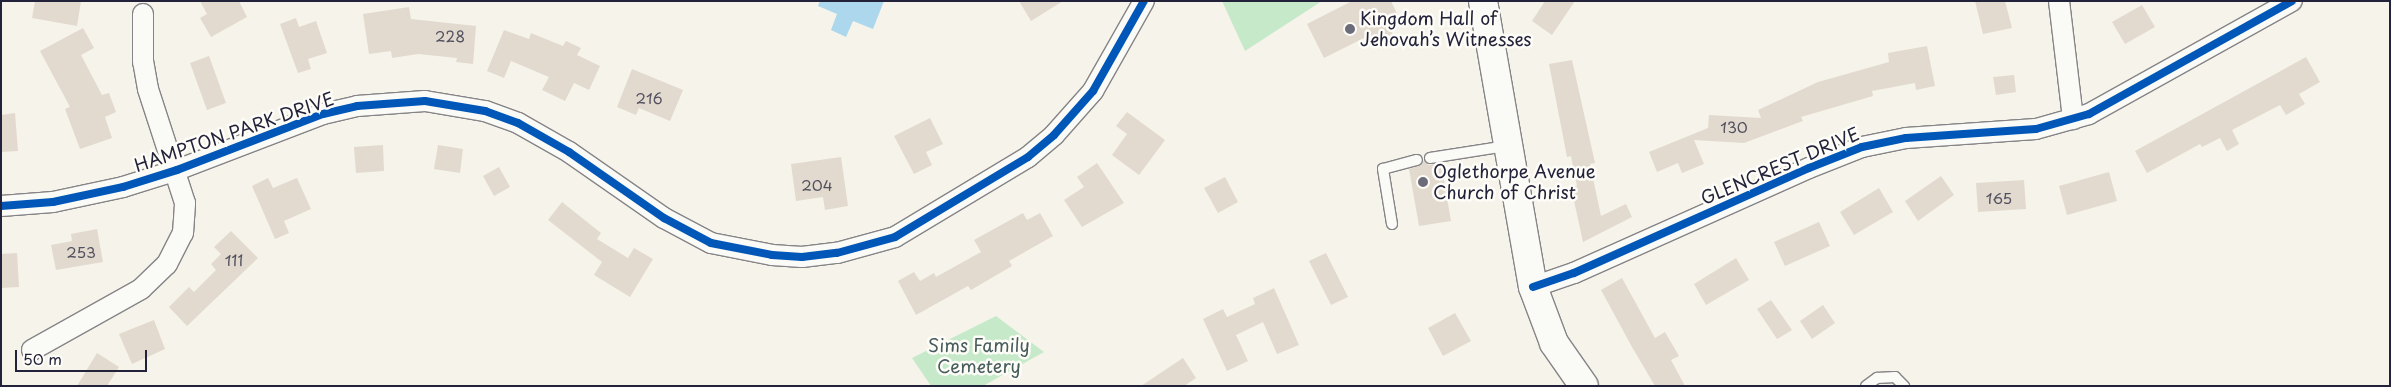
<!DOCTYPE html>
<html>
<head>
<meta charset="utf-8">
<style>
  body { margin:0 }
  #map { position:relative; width:2391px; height:387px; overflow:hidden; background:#f6f3eb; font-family:"Playpen Sans",sans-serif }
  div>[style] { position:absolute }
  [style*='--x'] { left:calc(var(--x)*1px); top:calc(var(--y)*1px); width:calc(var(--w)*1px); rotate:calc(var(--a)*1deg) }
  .green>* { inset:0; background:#c6eac9 }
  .water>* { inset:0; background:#add7ed }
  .building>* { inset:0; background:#e2dace }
  .roads { filter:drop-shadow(1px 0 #868486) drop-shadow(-1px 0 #868486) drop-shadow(0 1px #868486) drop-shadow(0 -1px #868486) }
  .service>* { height:10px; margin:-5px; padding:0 5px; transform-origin:5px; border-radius:5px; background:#fafaf7 }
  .minor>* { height:20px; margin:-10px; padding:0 10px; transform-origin:10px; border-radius:10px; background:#fafaf7 }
  .secondary>* { height:28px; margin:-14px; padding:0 14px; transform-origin:14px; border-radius:14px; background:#fafaf7 }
  .cycleway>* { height:8px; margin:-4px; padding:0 4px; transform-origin:4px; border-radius:4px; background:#0057b8 }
  .dots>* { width:14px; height:14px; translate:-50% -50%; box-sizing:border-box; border:2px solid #fdfcf7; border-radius:50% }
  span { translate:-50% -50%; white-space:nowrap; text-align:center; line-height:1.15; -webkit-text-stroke:5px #fdfcf7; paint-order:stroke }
  .number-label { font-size:15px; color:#535160 }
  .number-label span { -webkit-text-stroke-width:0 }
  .poi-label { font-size:18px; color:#22223b }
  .left { translate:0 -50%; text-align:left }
  .street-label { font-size:18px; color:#22223b }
  .park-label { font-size:18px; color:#475c5d }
  .frame { position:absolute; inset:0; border:2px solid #22223b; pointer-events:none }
  .scale { position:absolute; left:15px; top:350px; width:132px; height:22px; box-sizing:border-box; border:2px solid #22223b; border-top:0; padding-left:6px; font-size:15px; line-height:18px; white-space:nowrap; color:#22223b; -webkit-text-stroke:4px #fdfcf7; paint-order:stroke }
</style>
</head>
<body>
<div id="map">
  <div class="green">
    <div style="clip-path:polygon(1222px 1px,1322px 1px,1245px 51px)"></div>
    <div style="clip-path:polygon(996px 316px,1044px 352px,983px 386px,931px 386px,912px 358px)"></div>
  </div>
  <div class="water">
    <div style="clip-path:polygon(820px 1px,884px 1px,873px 29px,853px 21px,846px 37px,831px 30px,837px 14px,818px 6px)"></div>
  </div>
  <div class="building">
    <div style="clip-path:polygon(35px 1px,81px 1px,77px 26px,32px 18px)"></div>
    <div style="clip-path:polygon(200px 1px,239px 1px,247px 17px,211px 37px,200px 18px,207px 14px)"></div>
    <div style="clip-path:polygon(1019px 1px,1063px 1px,1031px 21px)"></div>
    <div style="clip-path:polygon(1352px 1px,1391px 1px,1400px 20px,1388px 25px,1394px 37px,1375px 46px,1370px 35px,1324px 58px,1307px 24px)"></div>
    <div style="clip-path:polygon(1545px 1px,1575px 1px,1552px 35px,1532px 21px)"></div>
    <div style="clip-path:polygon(1975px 1px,2005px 1px,2012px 28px,1983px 34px)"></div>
    <div style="clip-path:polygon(2142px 5px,2155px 27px,2125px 44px,2112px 22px)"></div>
    <div style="clip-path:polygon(409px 7px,411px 19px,476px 26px,473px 64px,456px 62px,457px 58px,418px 54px,392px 58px,391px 51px,369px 54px,363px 14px)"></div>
    <div style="clip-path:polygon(296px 18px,299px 27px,316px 21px,327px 53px,308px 59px,311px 69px,298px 73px,280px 24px)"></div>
    <div style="clip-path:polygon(83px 28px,94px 48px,81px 55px,102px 95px,109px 93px,116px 112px,105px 117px,112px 138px,80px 149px,65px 109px,70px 107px,40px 51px)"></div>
    <div style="clip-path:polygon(504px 30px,529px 39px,531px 33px,563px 46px,566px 41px,581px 48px,577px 55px,600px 66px,589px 90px,574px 83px,565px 101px,542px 90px,549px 77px,511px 61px,504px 78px,487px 71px)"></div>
    <div style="clip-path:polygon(1927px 46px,1935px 86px,1916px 90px,1915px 83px,1872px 91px,1873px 96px,1801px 117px,1803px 121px,1744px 143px,1694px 140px,1704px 164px,1682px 173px,1678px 163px,1657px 172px,1649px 152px,1708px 128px,1709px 115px,1761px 118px,1758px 110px,1818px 82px,1889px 62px,1888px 53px)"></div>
    <div style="clip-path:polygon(209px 56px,226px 103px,207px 110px,190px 63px)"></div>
    <div style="clip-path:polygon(2306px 57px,2320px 82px,2299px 94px,2305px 104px,2286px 115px,2280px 105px,2232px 130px,2239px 144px,2227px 151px,2220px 138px,2202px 147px,2200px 144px,2147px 173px,2135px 151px)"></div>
    <div style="clip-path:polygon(1572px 60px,1595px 163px,1590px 164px,1601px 216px,1626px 204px,1632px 217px,1583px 242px,1571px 187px,1577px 186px,1571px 156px,1567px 157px,1549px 64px)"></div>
    <div style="clip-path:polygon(632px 69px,683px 90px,670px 121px,639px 108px,636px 115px,617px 107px)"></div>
    <div style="clip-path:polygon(2014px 75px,2016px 92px,1996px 95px,1993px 77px)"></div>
    <div style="clip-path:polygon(1127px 112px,1165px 140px,1139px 175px,1112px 155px,1127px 134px,1116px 126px)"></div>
    <div style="clip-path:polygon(15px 113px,18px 151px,1px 152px,1px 115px)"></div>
    <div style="clip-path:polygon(930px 118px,943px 144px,926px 152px,932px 165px,914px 174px,894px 136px)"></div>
    <div style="clip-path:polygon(383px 145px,384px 171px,356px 173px,354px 147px)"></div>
    <div style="clip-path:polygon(438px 145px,463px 149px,460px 173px,434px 169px)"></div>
    <div style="clip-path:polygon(841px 157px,848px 206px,825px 210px,823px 197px,796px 201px,791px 164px)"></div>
    <div style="clip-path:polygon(1424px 160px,1428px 165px,1441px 163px,1451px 221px,1419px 226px,1409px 169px,1421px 165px)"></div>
    <div style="clip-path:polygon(1097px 163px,1124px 203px,1082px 227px,1064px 200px,1084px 187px,1077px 177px)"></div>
    <div style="clip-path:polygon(499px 167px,510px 187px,494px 196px,483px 176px)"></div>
    <div style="clip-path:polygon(2109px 172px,2117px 201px,2067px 215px,2059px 186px)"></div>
    <div style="clip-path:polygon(1941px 176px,1954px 195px,1918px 221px,1905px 201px)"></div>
    <div style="clip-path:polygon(1225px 177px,1238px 202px,1218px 213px,1204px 188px)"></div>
    <div style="clip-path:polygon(268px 178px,273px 188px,297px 178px,311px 209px,284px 221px,289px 233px,275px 239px,252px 186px)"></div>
    <div style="clip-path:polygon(2024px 180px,2026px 209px,1978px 212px,1976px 183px)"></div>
    <div style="clip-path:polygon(1879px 188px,1893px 212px,1854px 235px,1840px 212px)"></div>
    <div style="clip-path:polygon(562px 202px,601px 233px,597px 239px,628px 258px,634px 248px,653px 259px,630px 297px,594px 275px,602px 262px,548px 220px)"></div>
    <div style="clip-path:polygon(1023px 213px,1027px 220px,1040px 213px,1053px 236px,1009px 261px,1012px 266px,971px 290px,968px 286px,916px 315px,898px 281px,914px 272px,920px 281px,934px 273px,936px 277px,981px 252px,974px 240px)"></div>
    <div style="clip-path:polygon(1819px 222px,1830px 246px,1785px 266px,1774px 242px)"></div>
    <div style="clip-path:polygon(97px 229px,103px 262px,56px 270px,51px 245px,72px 241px,71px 234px)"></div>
    <div style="clip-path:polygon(231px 231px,258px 258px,187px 326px,169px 307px,189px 287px,194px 292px,216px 270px,211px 264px,221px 254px,214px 247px)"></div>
    <div style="clip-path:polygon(17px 253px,19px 287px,1px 288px,1px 254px)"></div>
    <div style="clip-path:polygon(1326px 253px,1348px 297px,1331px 305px,1309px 261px)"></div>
    <div style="clip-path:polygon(1736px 258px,1749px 280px,1706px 305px,1694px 284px)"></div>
    <div style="clip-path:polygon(1622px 278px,1655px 338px,1665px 332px,1679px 356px,1671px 360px,1685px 386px,1655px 386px,1632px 347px,1601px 290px)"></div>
    <div style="clip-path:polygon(1274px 288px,1299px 345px,1277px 354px,1263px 322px,1236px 335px,1248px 361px,1227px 371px,1203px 319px,1223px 309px,1227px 317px,1255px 304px,1253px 298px)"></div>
    <div style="clip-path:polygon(1771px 300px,1792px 330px,1777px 339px,1757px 309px)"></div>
    <div style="clip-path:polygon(1823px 305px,1835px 323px,1812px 339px,1800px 321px)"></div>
    <div style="clip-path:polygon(1455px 313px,1471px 341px,1443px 356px,1428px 328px)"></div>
    <div style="clip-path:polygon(154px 320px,165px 349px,132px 364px,119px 334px)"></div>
    <div style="clip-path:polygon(97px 353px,119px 367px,107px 386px,77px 386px)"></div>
    <div style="clip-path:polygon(1183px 358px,1196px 378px,1184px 386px,1141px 386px)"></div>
  </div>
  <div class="roads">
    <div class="service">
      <div style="--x:1430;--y:158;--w:78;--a:-8.9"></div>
      <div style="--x:1392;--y:224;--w:56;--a:-99.3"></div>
      <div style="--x:1383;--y:169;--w:35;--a:-15"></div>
      <div style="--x:1866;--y:386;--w:14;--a:-36"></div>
      <div style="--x:1877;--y:378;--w:18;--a:-3"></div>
      <div style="--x:1895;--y:377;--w:13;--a:45"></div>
    </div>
    <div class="minor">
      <div style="--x:2059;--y:1;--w:119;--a:83.2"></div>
      <div style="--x:1;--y:206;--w:52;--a:-4.4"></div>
      <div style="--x:53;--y:202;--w:72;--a:-12.1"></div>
      <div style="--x:123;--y:187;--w:57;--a:-17.5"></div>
      <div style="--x:177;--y:170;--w:156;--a:-21"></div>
      <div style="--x:323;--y:114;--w:35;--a:-13"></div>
      <div style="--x:357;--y:106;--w:68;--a:-4.2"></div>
      <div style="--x:425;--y:101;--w:61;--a:9.5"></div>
      <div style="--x:485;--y:111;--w:35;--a:20"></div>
      <div style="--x:518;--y:123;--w:59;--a:29.6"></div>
      <div style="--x:569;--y:152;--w:116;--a:34.8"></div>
      <div style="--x:664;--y:218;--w:53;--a:28"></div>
      <div style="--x:711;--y:243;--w:62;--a:11.1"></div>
      <div style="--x:772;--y:255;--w:30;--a:4"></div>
      <div style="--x:802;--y:257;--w:35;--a:-7"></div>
      <div style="--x:837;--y:253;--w:60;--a:-15.4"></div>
      <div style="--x:895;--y:237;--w:155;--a:-31"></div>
      <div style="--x:1028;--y:157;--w:34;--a:-40"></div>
      <div style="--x:1054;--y:135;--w:59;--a:-48.4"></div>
      <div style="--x:1093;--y:91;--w:103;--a:-60.5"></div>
      <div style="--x:1533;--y:287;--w:43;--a:-18.9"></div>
      <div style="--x:1574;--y:273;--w:257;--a:-24.1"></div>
      <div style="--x:1809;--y:168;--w:57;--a:-21.6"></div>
      <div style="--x:1862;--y:147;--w:45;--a:-11.6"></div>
      <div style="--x:1906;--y:138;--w:130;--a:-4"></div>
      <div style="--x:2036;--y:129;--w:55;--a:-15.8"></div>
      <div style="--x:2089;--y:114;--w:232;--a:-29.1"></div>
      <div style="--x:32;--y:350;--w:125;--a:-29.2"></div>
      <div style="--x:141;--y:289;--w:36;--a:-44"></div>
      <div style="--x:167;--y:264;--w:35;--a:-63"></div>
      <div style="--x:183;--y:233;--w:30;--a:-86"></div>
      <div style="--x:185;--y:203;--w:120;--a:-108"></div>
      <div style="--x:148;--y:89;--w:27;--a:-100"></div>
      <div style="--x:143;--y:62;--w:48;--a:-90"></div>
    </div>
    <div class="secondary">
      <div style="--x:1483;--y:1;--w:290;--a:80.1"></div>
      <div style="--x:1533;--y:287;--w:60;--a:69.4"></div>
      <div style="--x:1554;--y:343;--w:52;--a:55.1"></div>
    </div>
  </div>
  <div class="cycleway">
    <div style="--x:1;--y:206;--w:52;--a:-4.4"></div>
    <div style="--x:53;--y:202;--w:72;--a:-12.1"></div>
    <div style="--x:123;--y:187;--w:57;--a:-17.5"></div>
    <div style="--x:177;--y:170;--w:156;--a:-21"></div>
    <div style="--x:323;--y:114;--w:35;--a:-13"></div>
    <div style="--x:357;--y:106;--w:68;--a:-4.2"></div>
    <div style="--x:425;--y:101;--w:61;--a:9.5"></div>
    <div style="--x:485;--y:111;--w:35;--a:20"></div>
    <div style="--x:518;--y:123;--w:59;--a:29.6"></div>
    <div style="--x:569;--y:152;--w:116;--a:34.8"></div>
    <div style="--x:664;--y:218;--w:53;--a:28"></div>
    <div style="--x:711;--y:243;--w:62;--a:11.1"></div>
    <div style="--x:772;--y:255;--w:30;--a:4"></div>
    <div style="--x:802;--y:257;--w:35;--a:-7"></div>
    <div style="--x:837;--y:253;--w:60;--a:-15.4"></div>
    <div style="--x:895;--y:237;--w:155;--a:-31"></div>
    <div style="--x:1028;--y:157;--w:34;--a:-40"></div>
    <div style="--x:1054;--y:135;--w:59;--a:-48.4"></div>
    <div style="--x:1093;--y:91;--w:103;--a:-60.5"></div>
    <div style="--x:1533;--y:287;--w:43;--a:-18.9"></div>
    <div style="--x:1574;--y:273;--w:257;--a:-24.1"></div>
    <div style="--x:1809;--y:168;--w:57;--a:-21.6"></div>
    <div style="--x:1862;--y:147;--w:45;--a:-11.6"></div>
    <div style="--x:1906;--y:138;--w:130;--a:-4"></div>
    <div style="--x:2036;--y:129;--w:55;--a:-15.8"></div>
    <div style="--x:2089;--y:114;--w:232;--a:-29.1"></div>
  </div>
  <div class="dots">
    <div style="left:1350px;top:29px;background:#6c6b79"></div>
    <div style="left:1423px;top:182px;background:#6c6b79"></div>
  </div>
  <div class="number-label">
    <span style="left:450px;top:36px">228</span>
    <span style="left:649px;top:98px">216</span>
    <span style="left:1734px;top:127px">130</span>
    <span style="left:817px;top:185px">204</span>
    <span style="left:1999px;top:198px">165</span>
    <span style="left:81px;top:252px">253</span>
    <span style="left:234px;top:260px">111</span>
  </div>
  <div class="poi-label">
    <span class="left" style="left:1360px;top:29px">Kingdom Hall of<br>Jehovah’s Witnesses</span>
    <span class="left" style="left:1433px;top:182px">Oglethorpe Avenue<br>Church of Christ</span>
  </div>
  <div class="street-label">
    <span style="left:234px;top:132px;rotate:-19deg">HAMPTON PARK DRIVE</span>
    <span style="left:1780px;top:166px;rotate:-23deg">GLENCREST DRIVE</span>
  </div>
  <div class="park-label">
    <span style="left:979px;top:356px">Sims Family<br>Cemetery</span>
  </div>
  <div class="frame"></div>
  <div class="scale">50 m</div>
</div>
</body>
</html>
